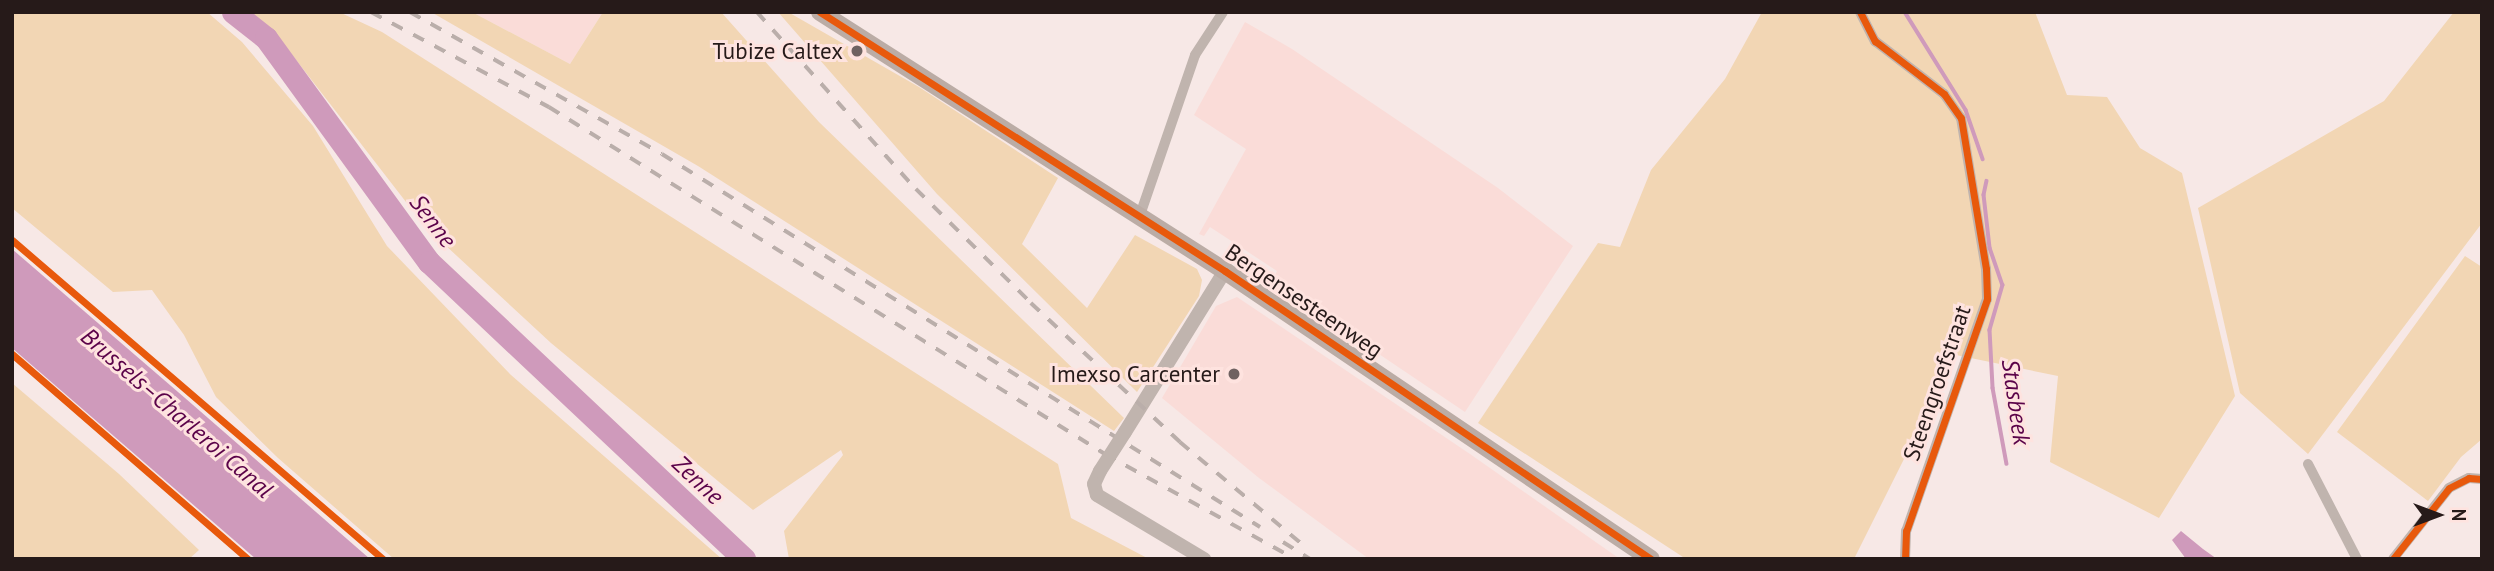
<!DOCTYPE html>
<html>
<head>
<meta charset="utf-8">
<style>
  body { margin:0 }
  #map { position:relative; width:2494px; height:571px; overflow:hidden; background:#f7e8e6; font-family:"PT Sans",sans-serif }
  div>[style] { position:absolute }
  [style*='--x'] { left:calc(var(--x)*1px); top:calc(var(--y)*1px); width:calc(var(--w)*1px); rotate:calc(var(--a)*1deg) }
  .built>* { inset:0; background:#fadcd8 }
  .green>* { inset:0; background:#f2d6b4 }
  .water>* { inset:0; background:#cf9abb }
  .stream>* { height:3.5px; margin:-1.75px; padding:0 1.75px; transform-origin:1.75px; border-radius:1.75px; background:#cf9abb }
  .river>* { height:23px; margin:-11.5px; padding:0 11.5px; transform-origin:11.5px; border-radius:11.5px; background:#cf9abb }
  .minor>* { height:10px; margin:-5px; padding:0 5px; transform-origin:5px; border-radius:5px; background:#c0b4ae }
  .tertiary>* { height:14px; margin:-7px; padding:0 7px; transform-origin:7px; border-radius:7px; background:#c0b4ae }
  .primary>* { height:18px; margin:-9px; padding:0 9px; transform-origin:9px; border-radius:9px; background:#bbaca5 }
  .rail>* { height:3.5px; margin-top:-1.75px; transform-origin:0; background:repeating-linear-gradient(90deg,#baaeaa 0 12px,transparent 0 24px) }
  .tertiary-bridge>* { height:14px; margin:-7px; padding:0 7px; transform-origin:7px; border-radius:7px; background:#c0b4ae }
  .cycleway>* { height:7px; margin:-3.5px; padding:0 3.5px; transform-origin:3.5px; border-radius:3.5px; background:#e8590c }
  .dots>* { width:19px; height:19px; translate:-50% -50%; box-sizing:border-box; border:4px solid #fee3df; border-radius:50% }
  span { translate:-50% -50%; white-space:nowrap; text-align:center; line-height:1.15; -webkit-text-stroke:6px #fee3df; paint-order:stroke }
  .poi-label { font-size:23px; color:#261a19 }
  .right { translate:-100% -50%; text-align:right }
  .street-label { font-size:23px; color:#261a19 }
  .water-label { font-size:24px; color:#5b0349; font-style:italic }
  .frame { position:absolute; inset:0; border:14px solid #261a19; pointer-events:none }
  .north { position:absolute; left:2403px; top:480px; width:70px; height:70px; -webkit-text-stroke:5px #fee3df; paint-order:stroke; rotate:90deg; font-size:19px; font-weight:700; line-height:28px; text-align:center; color:#261a19 }
  .north::after { content:''; display:block; margin:auto; width:24px; height:32px; background:#261a19; clip-path:polygon(50% 0,100% 100%,50% 72%,0 100%) }
</style>
</head>
<body>
<div id="map">
  <div class="built">
    <div style="clip-path:polygon(472px 12px,603px 12px,570px 64px)"></div>
    <div style="clip-path:polygon(1245px 22px,1292px 49px,1498px 188px,1573px 246px,1465px 412px,1272px 282px,1277px 271px,1210px 227px,1204px 236px,1199px 234px,1246px 149px,1194px 115px)"></div>
    <div style="clip-path:polygon(1237px 297px,1470px 454px,1620px 559px,1369px 559px,1259px 478px,1162px 398px,1216px 306px)"></div>
  </div>
  <div class="green">
    <div style="clip-path:polygon(12px 12px,207px 12px,242px 42px,313px 126px,387px 246px,511px 375px,722px 559px,394px 559px,278px 458px,216px 397px,184px 335px,152px 290px,113px 292px,12px 208px)"></div>
    <div style="clip-path:polygon(247px 12px,339px 12px,382px 32px,1058px 464px,1071px 518px,1149px 559px,789px 559px,784px 531px,843px 455px,841px 450px,753px 510px,551px 343px,444px 244px,406px 202px,276px 34px)"></div>
    <div style="clip-path:polygon(431px 12px,472px 12px,570px 64px,603px 12px,721px 12px,819px 122px,1124px 418px,1114px 431px,698px 166px)"></div>
    <div style="clip-path:polygon(778px 12px,788px 12px,919px 87px,1058px 178px,1022px 244px,1087px 308px,1135px 235px,1197px 269px,1202px 280px,1199px 296px,1137px 392px,937px 194px)"></div>
    <div style="clip-path:polygon(1762px 12px,2035px 12px,2067px 95px,2107px 97px,2140px 148px,2182px 173px,2235px 396px,2159px 518px,2050px 462px,2058px 376px,1956px 355px,1854px 559px,1686px 559px,1478px 423px,1598px 243px,1620px 247px,1651px 170px,1725px 79px)"></div>
    <div style="clip-path:polygon(2454px 12px,2482px 12px,2482px 223px,2308px 454px,2240px 393px,2198px 208px,2384px 101px)"></div>
    <div style="clip-path:polygon(2465px 256px,2482px 267px,2482px 439px,2461px 457px,2428px 501px,2337px 432px)"></div>
    <div style="clip-path:polygon(12px 383px,119px 474px,199px 550px,189px 559px,12px 559px)"></div>
  </div>
  <div class="water">
    <div style="clip-path:polygon(12px 249px,185px 398px,370px 559px,256px 559px,12px 348px)"></div>
    <div style="clip-path:polygon(2181px 531px,2203px 549px,2217px 559px,2186px 559px,2172px 540px)"></div>
  </div>
  <div class="stream">
    <div style="--x:1905;--y:12;--w:115;--a:58.1"></div>
    <div style="--x:1966;--y:110;--w:52;--a:70.9"></div>
    <div style="--x:1987;--y:181;--w:14;--a:102"></div>
    <div style="--x:1984;--y:195;--w:53;--a:83.5"></div>
    <div style="--x:1990;--y:248;--w:39;--a:71"></div>
    <div style="--x:2003;--y:285;--w:47;--a:106.1"></div>
    <div style="--x:1990;--y:330;--w:58;--a:87"></div>
    <div style="--x:1993;--y:388;--w:77;--a:79.6"></div>
  </div>
  <div class="river">
    <div style="--x:233;--y:12;--w:42;--a:38.2"></div>
    <div style="--x:266;--y:38;--w:277;--a:54"></div>
    <div style="--x:429;--y:262;--w:433;--a:43.3"></div>
  </div>
  <div class="minor">
    <div style="--x:1860;--y:12;--w:33;--a:63"></div>
    <div style="--x:1875;--y:41;--w:87;--a:37.5"></div>
    <div style="--x:1944;--y:94;--w:29;--a:55"></div>
    <div style="--x:1961;--y:118;--w:153;--a:80.6"></div>
    <div style="--x:1986;--y:269;--w:30;--a:88"></div>
    <div style="--x:1987;--y:299;--w:246;--a:109.2"></div>
    <div style="--x:1906;--y:531;--w:28;--a:92"></div>
    <div style="--x:1140;--y:215;--w:169;--a:-71"></div>
    <div style="--x:1195;--y:55;--w:51;--a:-56.9"></div>
    <div style="--x:2308;--y:464;--w:107;--a:62.7"></div>
    <div style="--x:2393;--y:559;--w:90;--a:-51.7"></div>
    <div style="--x:2449;--y:488;--w:22;--a:-27"></div>
    <div style="--x:2469;--y:478;--w:13;--a:4"></div>
  </div>
  <div class="tertiary">
    <div style="--x:1125;--y:432;--w:190;--a:-58.2"></div>
    <div style="--x:1100;--y:471;--w:14;--a:115"></div>
    <div style="--x:1094;--y:484;--w:11;--a:75"></div>
    <div style="--x:1097;--y:495;--w:125;--a:30.9"></div>
  </div>
  <div class="primary">
    <div style="--x:820;--y:12;--w:481;--a:32.6"></div>
    <div style="--x:1225;--y:271;--w:514;--a:34.06"></div>
  </div>
  <div class="rail">
    <div style="--x:371;--y:12;--w:202;--a:28.1"></div>
    <div style="--x:549;--y:107;--w:655;--a:31.97"></div>
    <div style="--x:1105;--y:454;--w:211;--a:28.9"></div>
    <div style="--x:410;--y:12;--w:289;--a:29.4"></div>
    <div style="--x:662;--y:154;--w:705;--a:31.95"></div>
    <div style="--x:757;--y:12;--w:238;--a:48.1"></div>
    <div style="--x:916;--y:189;--w:162;--a:44.7"></div>
    <div style="--x:1031;--y:303;--w:204;--a:43"></div>
    <div style="--x:1180;--y:442;--w:159;--a:39.9"></div>
    <div style="--x:1283;--y:542;--w:32;--a:32"></div>
  </div>
  <div class="tertiary-bridge">
    <div style="--x:1100;--y:471;--w:46;--a:-57.3"></div>
  </div>
  <div class="cycleway">
    <div style="--x:820;--y:12;--w:481;--a:32.6"></div>
    <div style="--x:1225;--y:271;--w:514;--a:34.06"></div>
    <div style="--x:1860;--y:12;--w:33;--a:63"></div>
    <div style="--x:1875;--y:41;--w:87;--a:37.5"></div>
    <div style="--x:1944;--y:94;--w:29;--a:55"></div>
    <div style="--x:1961;--y:118;--w:153;--a:80.6"></div>
    <div style="--x:1986;--y:269;--w:30;--a:88"></div>
    <div style="--x:1987;--y:299;--w:246;--a:109.2"></div>
    <div style="--x:1906;--y:531;--w:28;--a:92"></div>
    <div style="--x:12;--y:240;--w:489;--a:40.7"></div>
    <div style="--x:12;--y:354;--w:313;--a:41"></div>
    <div style="--x:2393;--y:559;--w:90;--a:-51.7"></div>
    <div style="--x:2449;--y:488;--w:22;--a:-27"></div>
    <div style="--x:2469;--y:478;--w:13;--a:4"></div>
  </div>
  <div class="dots">
    <div style="left:857px;top:51px;background:#6f6261"></div>
    <div style="left:1234px;top:374px;background:#6f6261"></div>
  </div>
  <div class="poi-label">
    <span class="right" style="left:843px;top:51px">Tubize Caltex</span>
    <span class="right" style="left:1220px;top:374px">Imexso Carcenter</span>
  </div>
  <div class="street-label">
    <span style="left:1304px;top:301px;rotate:34deg">Bergensesteenweg</span>
    <span style="left:1937px;top:383px;rotate:-71deg">Steengroefstraat</span>
  </div>
  <div class="water-label">
    <span style="left:433px;top:221px;rotate:53deg">Senne</span>
    <span style="left:2016px;top:402px;rotate:82deg">Stasbeek</span>
    <span style="left:177px;top:413px;rotate:41deg">Brussels–Charleroi Canal</span>
    <span style="left:698px;top:480px;rotate:43deg">Zenne</span>
  </div>
  <div class="frame"></div>
  <div class="north">N</div>
</div>
</body>
</html>
